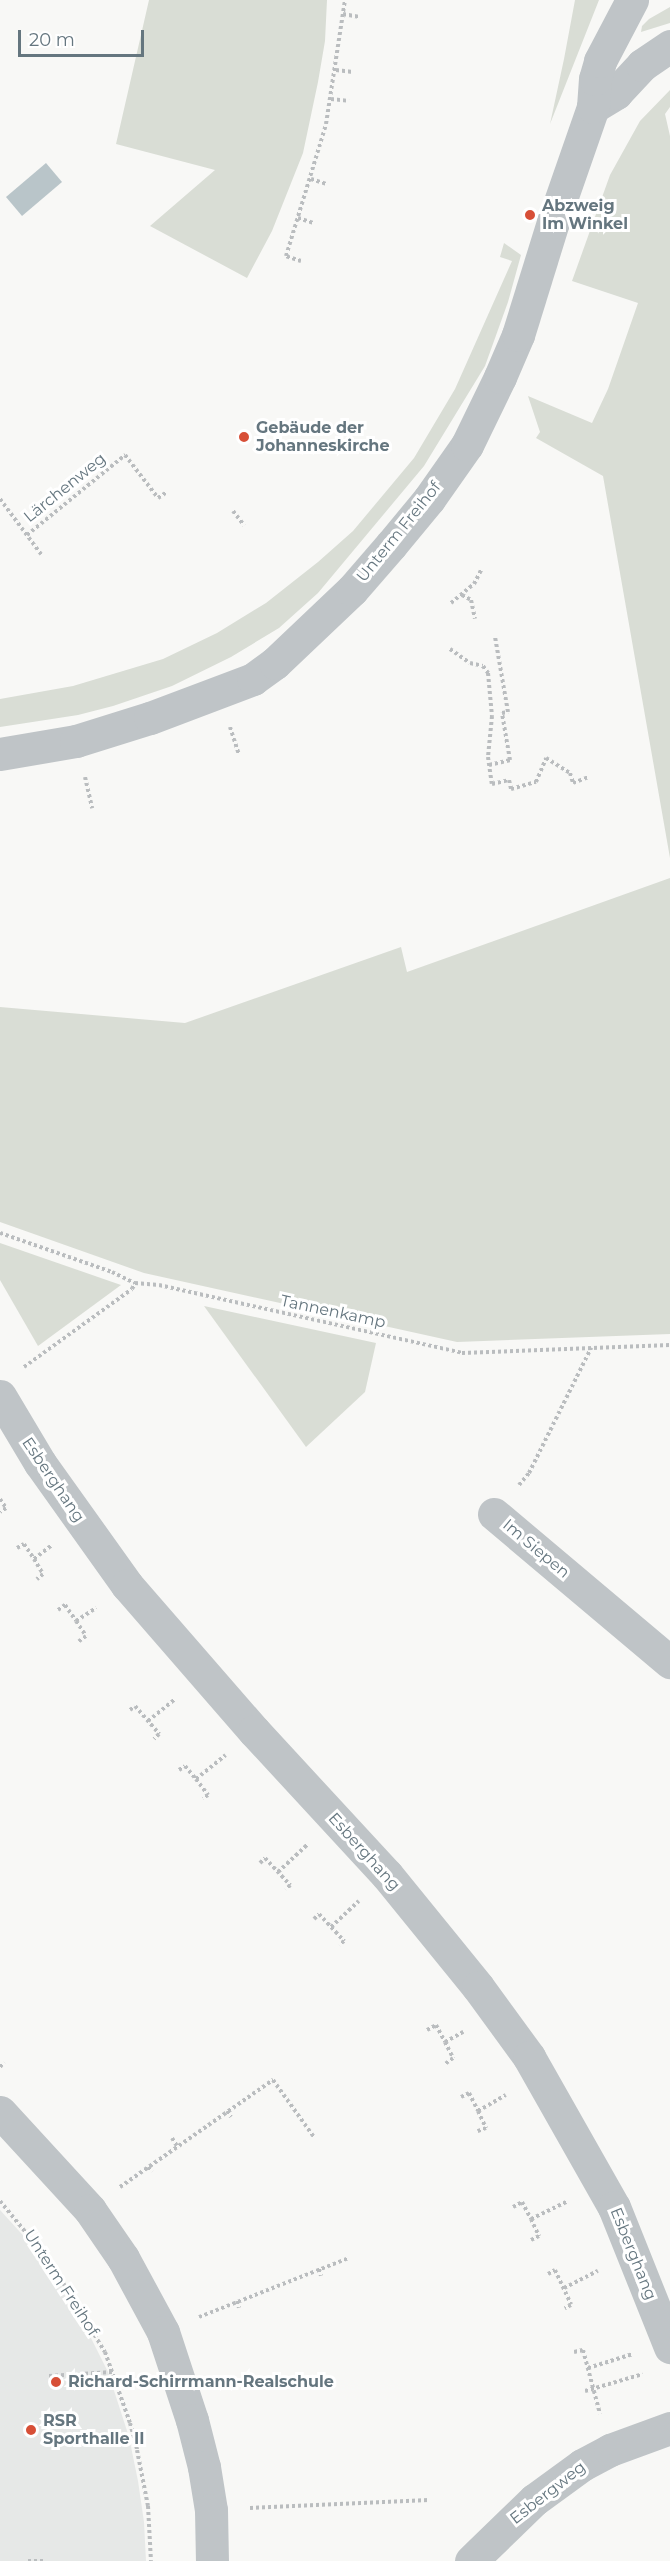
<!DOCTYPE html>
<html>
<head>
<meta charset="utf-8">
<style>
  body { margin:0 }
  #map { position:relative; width:670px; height:2561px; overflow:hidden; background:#f8f8f6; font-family:Montserrat,sans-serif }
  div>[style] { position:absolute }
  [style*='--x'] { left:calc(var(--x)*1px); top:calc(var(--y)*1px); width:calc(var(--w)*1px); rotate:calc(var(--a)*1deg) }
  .built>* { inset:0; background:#e6e8e7 }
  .green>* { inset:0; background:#d9ddd5 }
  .water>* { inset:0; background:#b9c5c9 }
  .path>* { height:4px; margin-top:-2px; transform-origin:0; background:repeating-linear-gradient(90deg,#babdbf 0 3px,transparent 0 6px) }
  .street>* { height:33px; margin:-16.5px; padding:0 16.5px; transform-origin:16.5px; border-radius:16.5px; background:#bfc4c7 }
  .dots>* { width:16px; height:16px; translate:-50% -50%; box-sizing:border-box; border:3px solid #fff; border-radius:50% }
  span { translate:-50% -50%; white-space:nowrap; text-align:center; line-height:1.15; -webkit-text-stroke:6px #fff; paint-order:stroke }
  .poi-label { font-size:16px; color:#65767f; font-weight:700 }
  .left { translate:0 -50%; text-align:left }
  .street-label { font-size:16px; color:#65767f }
  .scale { position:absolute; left:18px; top:30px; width:126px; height:27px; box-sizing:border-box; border:3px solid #65767f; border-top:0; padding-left:8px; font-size:18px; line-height:21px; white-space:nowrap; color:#65767f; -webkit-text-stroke:4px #fff; paint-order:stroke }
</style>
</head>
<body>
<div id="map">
  <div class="built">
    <div style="clip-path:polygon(0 2210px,40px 2254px,74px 2304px,108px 2372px,129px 2437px,138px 2481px,144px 2522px,146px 2561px,0 2561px)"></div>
  </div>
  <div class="green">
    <div style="clip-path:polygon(149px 0,327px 0,325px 41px,318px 82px,303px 153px,272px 231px,247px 278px,150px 226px,215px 170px,116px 144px)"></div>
    <div style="clip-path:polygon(575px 0,599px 0,550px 124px,564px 59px)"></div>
    <div style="clip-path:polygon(670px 7px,670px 23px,641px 32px,642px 26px,649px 19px)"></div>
    <div style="clip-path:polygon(670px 90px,670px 107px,665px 114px,670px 136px,670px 858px,603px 476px,536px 438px,540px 432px,528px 396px,592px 423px,608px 389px,638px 303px,572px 281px,610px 175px,640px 121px)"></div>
    <div style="clip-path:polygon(504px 243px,521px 255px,508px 302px,485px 366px,424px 466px,318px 593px,279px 628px,231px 657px,172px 686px,113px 706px,78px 715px,0 727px,0 699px,73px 686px,163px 659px,217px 633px,266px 603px,318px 562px,353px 531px,414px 458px,455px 389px,512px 261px,500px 257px)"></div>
    <div style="clip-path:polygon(670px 878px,670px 1334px,457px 1342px,144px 1273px,0 1222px,0 1007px,185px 1023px,401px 947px,407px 972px)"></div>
    <div style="clip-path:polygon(0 1243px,121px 1285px,38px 1346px,0 1280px)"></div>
    <div style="clip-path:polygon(204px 1306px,376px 1343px,365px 1392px,306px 1447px)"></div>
  </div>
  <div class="water">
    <div style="clip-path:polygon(46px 163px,62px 182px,22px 216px,6px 197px)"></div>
  </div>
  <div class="path">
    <div style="--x:343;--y:14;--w:17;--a:10"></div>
    <div style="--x:336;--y:70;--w:17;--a:7"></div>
    <div style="--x:331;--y:99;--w:18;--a:6"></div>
    <div style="--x:311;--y:179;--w:16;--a:18"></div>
    <div style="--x:298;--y:218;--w:16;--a:18"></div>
    <div style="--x:301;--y:261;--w:16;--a:-162"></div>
    <div style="--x:286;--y:256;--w:138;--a:-73.1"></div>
    <div style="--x:326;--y:124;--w:125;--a:-81.3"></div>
    <div style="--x:0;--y:499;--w:69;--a:53.3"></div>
    <div style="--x:233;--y:511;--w:18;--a:52"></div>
    <div style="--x:27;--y:535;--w:127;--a:-39.2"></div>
    <div style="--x:125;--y:455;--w:54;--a:52.5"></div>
    <div style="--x:158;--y:498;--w:11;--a:-34"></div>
    <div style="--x:462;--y:595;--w:10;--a:29"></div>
    <div style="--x:471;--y:600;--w:19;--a:78"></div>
    <div style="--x:451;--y:603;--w:30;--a:-40"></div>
    <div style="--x:474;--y:584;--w:16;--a:-63"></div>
    <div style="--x:450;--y:649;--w:24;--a:35"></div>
    <div style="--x:470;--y:663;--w:13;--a:13"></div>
    <div style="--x:483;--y:666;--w:9;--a:54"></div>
    <div style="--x:488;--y:673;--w:43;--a:84.7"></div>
    <div style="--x:492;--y:716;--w:41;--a:95.6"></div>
    <div style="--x:488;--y:757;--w:27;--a:82"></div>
    <div style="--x:492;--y:784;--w:17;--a:-13"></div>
    <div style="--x:509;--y:780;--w:9;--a:77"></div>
    <div style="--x:511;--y:789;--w:26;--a:-16"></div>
    <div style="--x:536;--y:782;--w:26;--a:-67"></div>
    <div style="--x:546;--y:758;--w:28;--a:32"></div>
    <div style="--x:570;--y:773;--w:10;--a:73"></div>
    <div style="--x:573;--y:783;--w:17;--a:-21"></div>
    <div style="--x:230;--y:727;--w:29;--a:72"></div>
    <div style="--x:489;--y:765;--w:22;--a:-13"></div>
    <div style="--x:510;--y:760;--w:48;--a:-99.7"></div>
    <div style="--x:502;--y:713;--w:6;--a:-9"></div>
    <div style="--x:508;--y:712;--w:76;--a:-99.8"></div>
    <div style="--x:85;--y:777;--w:32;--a:77"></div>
    <div style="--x:0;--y:1233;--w:119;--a:19.2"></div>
    <div style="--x:112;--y:1272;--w:25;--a:26"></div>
    <div style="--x:135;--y:1283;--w:24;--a:5"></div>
    <div style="--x:159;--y:1285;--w:311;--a:12.6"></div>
    <div style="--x:462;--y:1353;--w:208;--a:-2.2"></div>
    <div style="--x:24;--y:1367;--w:133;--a:-35.8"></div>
    <div style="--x:132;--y:1289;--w:7;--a:-63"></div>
    <div style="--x:519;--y:1485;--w:16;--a:-50"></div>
    <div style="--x:529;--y:1473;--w:140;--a:-63.6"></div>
    <div style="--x:0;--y:1499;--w:11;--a:56"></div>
    <div style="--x:6;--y:1508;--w:7;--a:146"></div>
    <div style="--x:17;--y:1548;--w:8;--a:-30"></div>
    <div style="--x:24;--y:1544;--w:18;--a:56"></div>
    <div style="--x:34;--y:1559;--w:17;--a:59"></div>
    <div style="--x:43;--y:1574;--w:8;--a:140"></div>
    <div style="--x:34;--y:1559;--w:23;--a:-38"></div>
    <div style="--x:58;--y:1610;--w:9;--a:-36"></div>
    <div style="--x:65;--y:1605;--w:19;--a:55"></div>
    <div style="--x:76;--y:1621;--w:18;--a:56"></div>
    <div style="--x:86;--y:1636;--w:9;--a:144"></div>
    <div style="--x:76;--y:1621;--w:24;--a:-33"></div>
    <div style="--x:130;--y:1710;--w:6;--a:-39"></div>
    <div style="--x:135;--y:1706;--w:37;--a:49"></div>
    <div style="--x:159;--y:1734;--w:7;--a:135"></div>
    <div style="--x:148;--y:1721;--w:35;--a:-39"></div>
    <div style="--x:179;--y:1770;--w:7;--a:-34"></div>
    <div style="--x:185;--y:1766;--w:17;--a:50"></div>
    <div style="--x:196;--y:1779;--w:20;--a:53"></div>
    <div style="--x:208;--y:1795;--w:6;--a:149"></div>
    <div style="--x:196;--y:1779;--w:38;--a:-39"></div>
    <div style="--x:260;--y:1863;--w:7;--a:-45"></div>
    <div style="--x:265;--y:1858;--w:37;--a:47"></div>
    <div style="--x:290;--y:1885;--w:6;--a:129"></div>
    <div style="--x:278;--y:1872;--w:41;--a:-43"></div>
    <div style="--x:314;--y:1919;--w:7;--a:-45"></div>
    <div style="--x:319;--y:1914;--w:37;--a:47"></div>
    <div style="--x:344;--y:1941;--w:6;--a:141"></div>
    <div style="--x:331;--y:1927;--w:38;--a:-43"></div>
    <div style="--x:427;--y:2030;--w:10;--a:-29"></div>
    <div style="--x:436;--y:2025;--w:19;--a:62"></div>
    <div style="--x:445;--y:2042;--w:18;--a:63"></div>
    <div style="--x:453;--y:2058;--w:10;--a:143"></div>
    <div style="--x:445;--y:2042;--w:21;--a:-29"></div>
    <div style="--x:0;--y:2067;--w:6;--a:-51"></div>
    <div style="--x:461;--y:2097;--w:9;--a:-27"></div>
    <div style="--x:469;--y:2093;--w:20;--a:63"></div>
    <div style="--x:478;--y:2111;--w:19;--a:65"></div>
    <div style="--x:486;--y:2128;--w:9;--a:159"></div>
    <div style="--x:227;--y:2111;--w:7;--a:56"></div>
    <div style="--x:478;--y:2111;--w:32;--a:-30"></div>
    <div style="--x:172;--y:2138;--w:9;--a:58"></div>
    <div style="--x:148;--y:2167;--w:6;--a:51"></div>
    <div style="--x:120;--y:2187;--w:187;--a:-35"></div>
    <div style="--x:273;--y:2080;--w:70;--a:54.3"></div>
    <div style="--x:0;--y:2201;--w:80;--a:50.6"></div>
    <div style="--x:51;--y:2263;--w:104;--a:58.8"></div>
    <div style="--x:105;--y:2352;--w:75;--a:70.6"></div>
    <div style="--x:130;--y:2423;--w:28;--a:75"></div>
    <div style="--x:137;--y:2450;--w:57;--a:78.9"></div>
    <div style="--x:148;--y:2506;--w:55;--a:86.9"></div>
    <div style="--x:513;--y:2207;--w:10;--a:-29"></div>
    <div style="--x:522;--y:2202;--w:19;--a:62"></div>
    <div style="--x:531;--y:2219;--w:19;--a:65"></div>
    <div style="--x:539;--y:2236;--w:9;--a:153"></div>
    <div style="--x:531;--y:2219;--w:41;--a:-25.9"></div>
    <div style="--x:319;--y:2269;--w:7;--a:74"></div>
    <div style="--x:548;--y:2274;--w:8;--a:-30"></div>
    <div style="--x:555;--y:2270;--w:38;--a:65"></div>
    <div style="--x:571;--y:2305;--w:7;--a:153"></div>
    <div style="--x:564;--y:2288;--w:38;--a:-27"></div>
    <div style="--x:237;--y:2301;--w:7;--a:74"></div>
    <div style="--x:199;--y:2317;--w:161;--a:-21.5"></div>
    <div style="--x:574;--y:2352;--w:9;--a:-13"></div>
    <div style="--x:583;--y:2350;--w:66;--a:75.1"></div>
    <div style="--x:588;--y:2368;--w:47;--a:-17.3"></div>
    <div style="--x:49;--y:2376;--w:63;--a:-3.6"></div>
    <div style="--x:585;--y:2391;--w:60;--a:-16.3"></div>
    <div style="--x:250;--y:2508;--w:179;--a:-2.6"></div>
    <div style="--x:28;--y:2561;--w:17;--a:0"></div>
  </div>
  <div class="street">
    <div style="--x:593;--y:107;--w:27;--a:-31"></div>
    <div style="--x:616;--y:93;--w:38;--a:-47"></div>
    <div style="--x:642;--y:65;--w:34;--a:-34"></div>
    <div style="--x:0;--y:754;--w:77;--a:-9.7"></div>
    <div style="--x:76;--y:741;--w:77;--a:-17.3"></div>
    <div style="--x:150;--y:718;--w:110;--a:-20.7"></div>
    <div style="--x:253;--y:679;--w:27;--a:-36"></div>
    <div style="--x:275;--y:663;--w:106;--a:-43.5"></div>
    <div style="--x:352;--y:590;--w:60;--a:-49.1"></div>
    <div style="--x:391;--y:545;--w:60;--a:-50.4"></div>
    <div style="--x:429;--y:499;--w:66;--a:-54.9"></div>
    <div style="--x:467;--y:445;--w:76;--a:-64.1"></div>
    <div style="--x:500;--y:377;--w:46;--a:-66.8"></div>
    <div style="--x:518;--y:335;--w:118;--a:-72.8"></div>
    <div style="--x:553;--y:222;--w:122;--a:-70.8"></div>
    <div style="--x:593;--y:107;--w:28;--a:-86"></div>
    <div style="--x:595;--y:79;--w:19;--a:-74"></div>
    <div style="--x:600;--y:61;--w:69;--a:-62.3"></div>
    <div style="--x:0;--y:1396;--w:78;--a:59.2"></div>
    <div style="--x:40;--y:1463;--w:150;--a:54.5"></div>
    <div style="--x:127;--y:1585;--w:194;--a:49"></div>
    <div style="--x:254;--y:1731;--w:196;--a:47.3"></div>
    <div style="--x:387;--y:1875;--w:144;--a:50.9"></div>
    <div style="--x:478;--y:1987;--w:87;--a:53.9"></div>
    <div style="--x:529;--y:2057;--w:172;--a:60.5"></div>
    <div style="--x:614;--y:2207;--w:151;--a:68.2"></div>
    <div style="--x:494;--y:1514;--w:230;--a:40.1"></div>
    <div style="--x:0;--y:2112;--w:133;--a:47.4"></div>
    <div style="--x:90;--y:2210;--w:58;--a:55.5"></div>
    <div style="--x:123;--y:2258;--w:84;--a:61.6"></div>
    <div style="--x:163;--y:2332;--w:93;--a:71.8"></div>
    <div style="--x:192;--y:2420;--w:49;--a:75.7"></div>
    <div style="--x:204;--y:2467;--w:44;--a:80.8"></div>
    <div style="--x:211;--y:2510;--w:51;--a:88.9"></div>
    <div style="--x:471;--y:2561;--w:88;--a:-44.1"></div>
    <div style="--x:534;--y:2500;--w:59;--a:-36.1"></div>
    <div style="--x:582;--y:2465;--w:32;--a:-28"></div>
    <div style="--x:610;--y:2450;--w:64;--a:-20.1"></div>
  </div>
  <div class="dots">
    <div style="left:530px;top:215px;background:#d74f37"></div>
    <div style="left:244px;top:437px;background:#d74f37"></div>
    <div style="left:56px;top:2382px;background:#d74f37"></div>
    <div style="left:31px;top:2430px;background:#d74f37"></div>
  </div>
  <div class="poi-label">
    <span class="left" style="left:542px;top:215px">Abzweig<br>Im Winkel</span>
    <span class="left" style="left:256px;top:437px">Gebäude der<br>Johanneskirche</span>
    <span class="left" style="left:68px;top:2382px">Richard-Schirrmann-Realschule</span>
    <span class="left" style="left:43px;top:2430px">RSR<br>Sporthalle II</span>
  </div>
  <div class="street-label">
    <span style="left:65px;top:488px;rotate:-39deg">Lärchenweg</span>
    <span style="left:399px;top:532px;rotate:-51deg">Unterm Freihof</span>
    <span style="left:333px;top:1312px;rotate:12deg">Tannenkamp</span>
    <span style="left:53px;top:1480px;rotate:56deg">Esberghang</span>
    <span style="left:536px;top:1549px;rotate:40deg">Im Siepen</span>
    <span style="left:364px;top:1852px;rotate:48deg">Esberghang</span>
    <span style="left:633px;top:2254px;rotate:68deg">Esberghang</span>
    <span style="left:61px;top:2283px;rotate:57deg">Unterm Freihof</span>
    <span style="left:548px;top:2493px;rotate:-38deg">Esbergweg</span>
  </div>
  <div class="scale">20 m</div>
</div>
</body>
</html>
